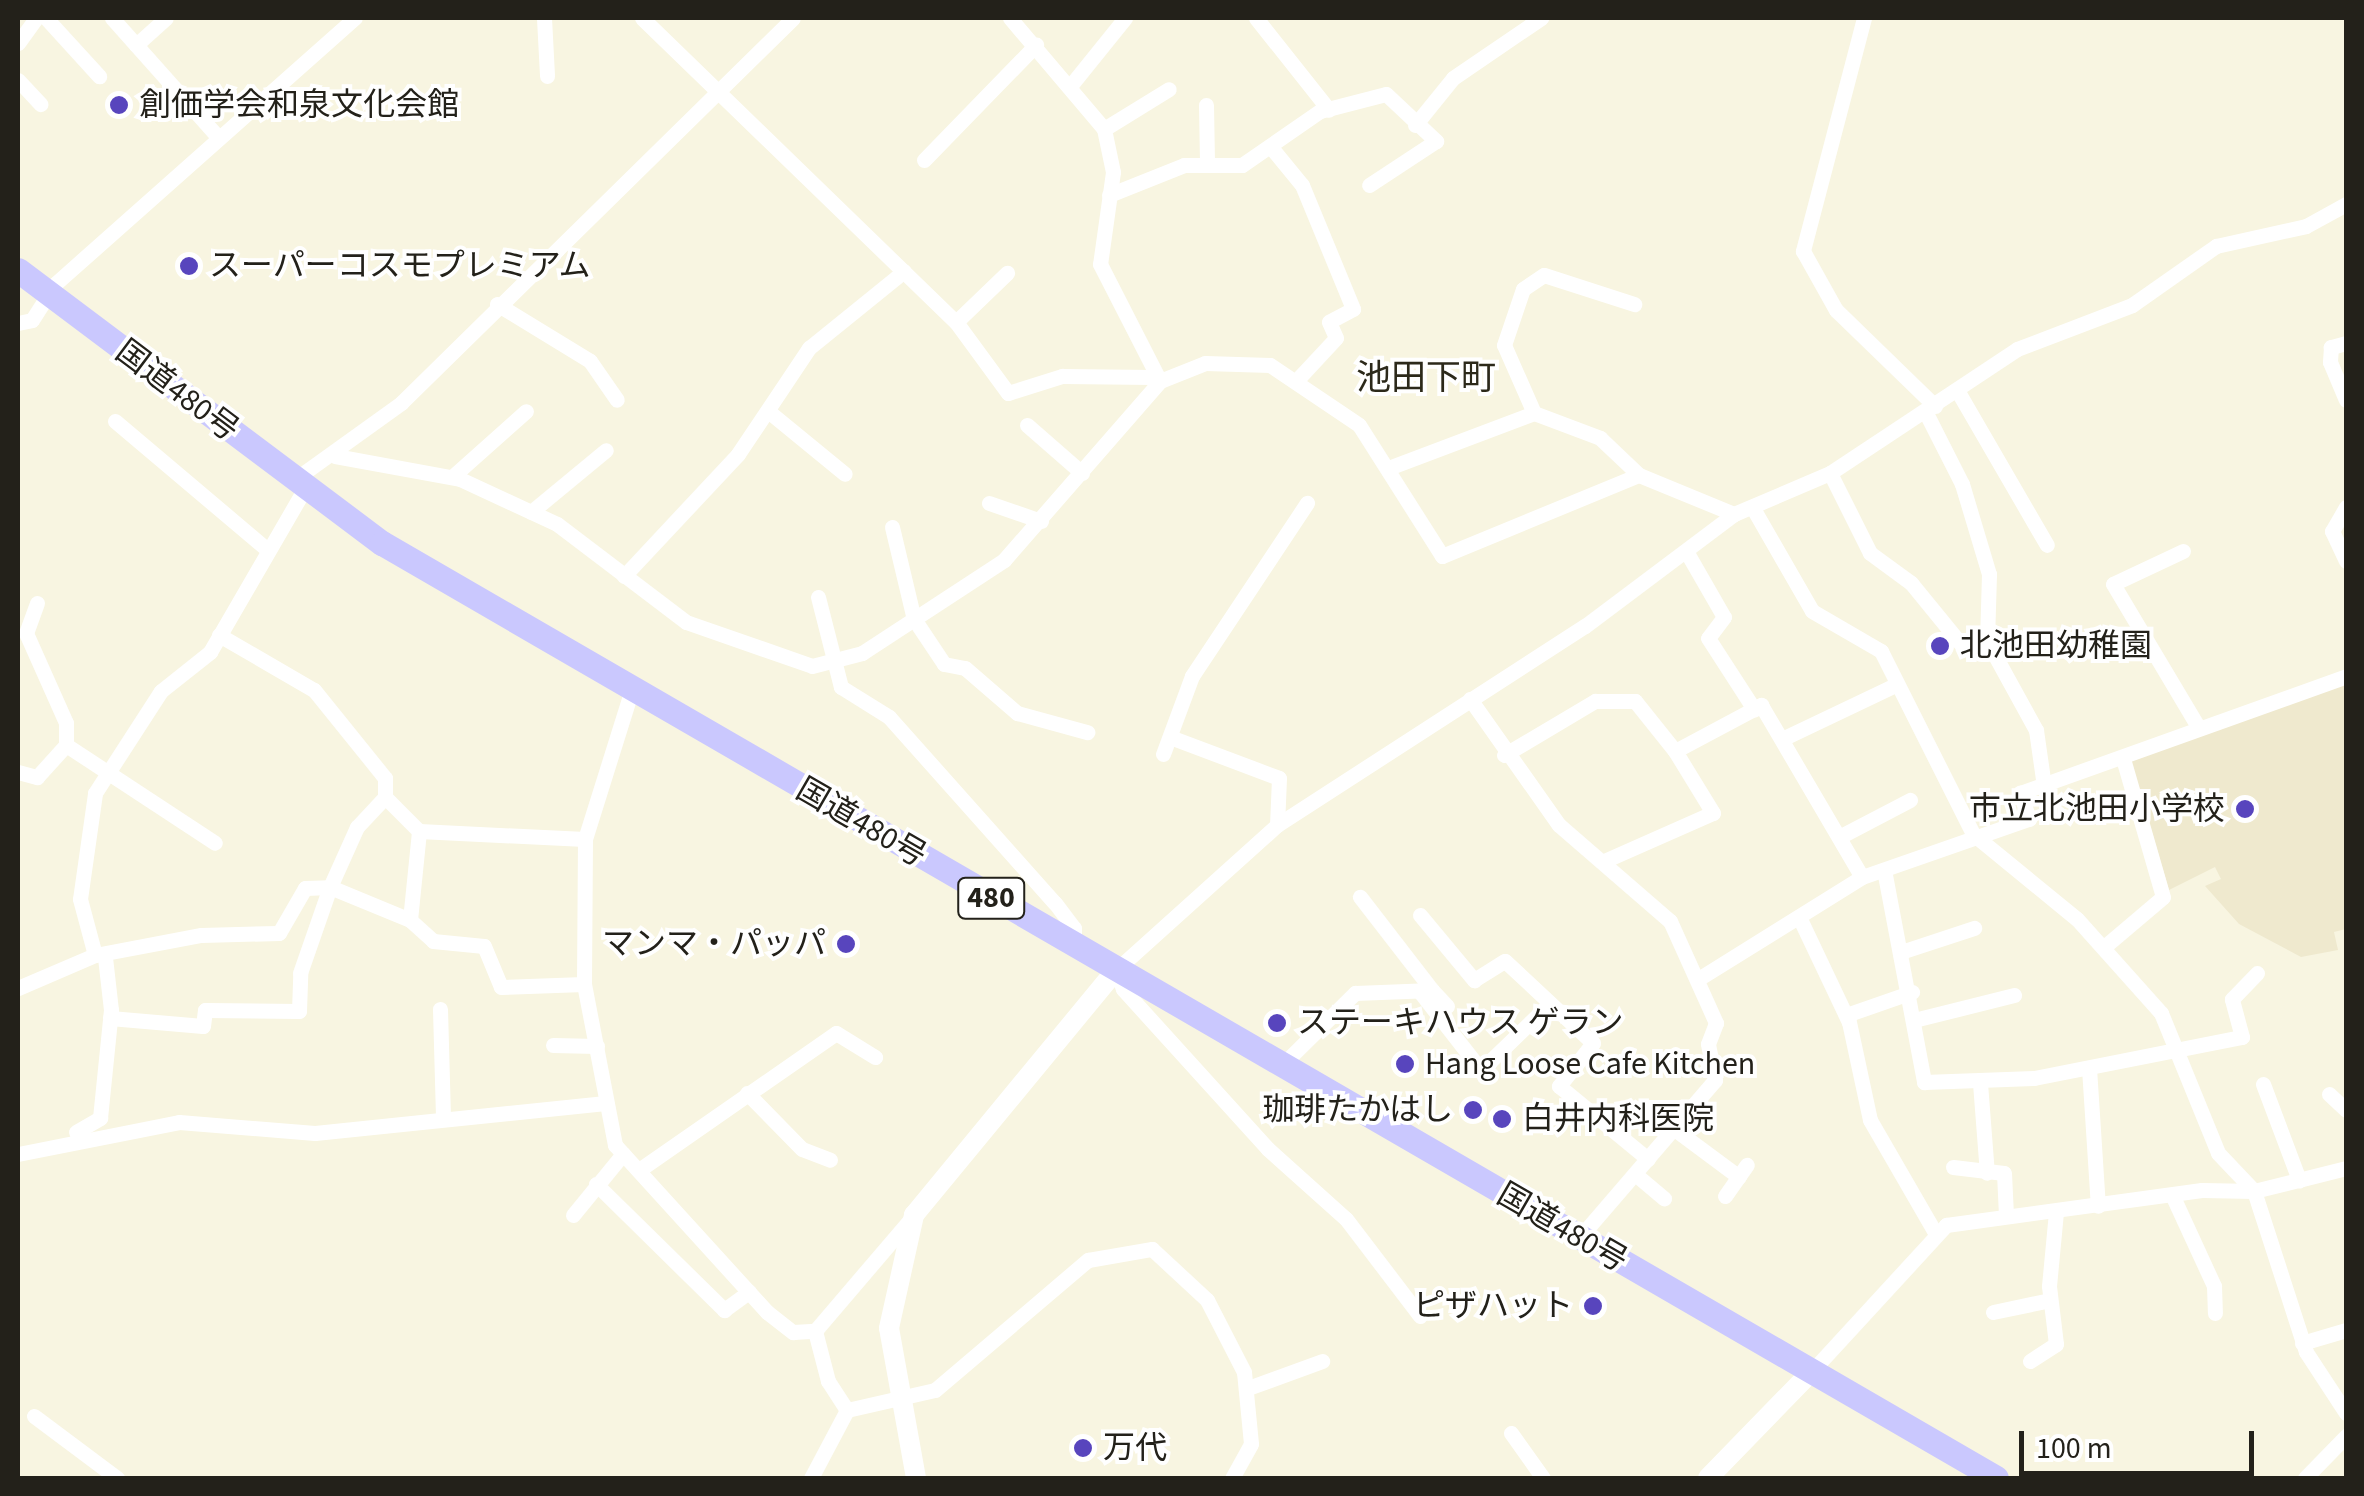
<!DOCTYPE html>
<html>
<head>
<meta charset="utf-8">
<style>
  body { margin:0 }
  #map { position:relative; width:2364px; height:1496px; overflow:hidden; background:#f8f5e1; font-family:"Source Sans 3","Noto Sans JP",sans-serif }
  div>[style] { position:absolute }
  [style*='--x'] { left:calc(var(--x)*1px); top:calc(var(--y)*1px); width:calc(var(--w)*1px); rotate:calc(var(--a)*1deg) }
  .built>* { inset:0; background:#efe9ce }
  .minor>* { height:15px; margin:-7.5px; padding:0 7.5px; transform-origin:7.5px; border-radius:7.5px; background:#fff }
  .tertiary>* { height:20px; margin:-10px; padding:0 10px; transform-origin:10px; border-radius:10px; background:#fff }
  .trunk>* { height:25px; margin:-12.5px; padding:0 12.5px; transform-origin:12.5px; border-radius:12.5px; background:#cac8fe }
  .dots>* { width:28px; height:28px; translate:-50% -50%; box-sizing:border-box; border:5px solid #fff; border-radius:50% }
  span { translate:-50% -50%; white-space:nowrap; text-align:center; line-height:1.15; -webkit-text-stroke:8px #fff; paint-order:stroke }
  .shield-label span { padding:2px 8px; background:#fff; border:2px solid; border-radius:8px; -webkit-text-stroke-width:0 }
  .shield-label { font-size:30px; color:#23211a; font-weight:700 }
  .poi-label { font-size:32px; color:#23211a }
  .left { translate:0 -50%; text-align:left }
  .right { translate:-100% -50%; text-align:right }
  .street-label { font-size:32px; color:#23211a }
  .neighbourhood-label { font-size:35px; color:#2c291a }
  .frame { position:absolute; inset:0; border:20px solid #23211a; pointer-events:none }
  .scale { position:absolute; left:2019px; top:1431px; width:235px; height:45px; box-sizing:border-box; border:5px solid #23211a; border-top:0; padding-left:12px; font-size:30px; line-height:35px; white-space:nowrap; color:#23211a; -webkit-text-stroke:8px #fff; paint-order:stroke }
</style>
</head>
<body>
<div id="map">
  <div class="built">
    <div style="clip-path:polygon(2346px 681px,2346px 929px,2334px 932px,2338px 950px,2301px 957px,2239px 924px,2205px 886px,2221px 879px,2215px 867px,2169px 890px,2130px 758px)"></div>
  </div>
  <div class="minor">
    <div style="--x:46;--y:18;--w:79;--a:47.6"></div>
    <div style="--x:112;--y:18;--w:158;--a:48.3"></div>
    <div style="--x:544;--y:18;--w:58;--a:87"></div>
    <div style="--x:642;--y:18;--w:437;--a:44.1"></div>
    <div style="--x:956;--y:322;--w:88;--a:53.8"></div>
    <div style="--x:1008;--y:393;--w:57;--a:-17.5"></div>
    <div style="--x:1062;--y:376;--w:92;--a:0.6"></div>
    <div style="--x:1010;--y:18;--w:145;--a:49.7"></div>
    <div style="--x:1104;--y:129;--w:44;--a:78.2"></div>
    <div style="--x:1113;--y:172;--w:93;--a:98"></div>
    <div style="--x:1100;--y:264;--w:131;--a:62.9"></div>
    <div style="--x:1256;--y:18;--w:117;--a:51.6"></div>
    <div style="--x:1864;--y:18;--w:241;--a:104.7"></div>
    <div style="--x:1803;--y:251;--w:68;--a:60.8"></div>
    <div style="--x:1836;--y:310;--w:138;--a:44.1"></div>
    <div style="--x:18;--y:43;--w:31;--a:-54"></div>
    <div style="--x:136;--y:45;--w:40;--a:-42"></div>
    <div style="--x:18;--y:80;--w:33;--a:47"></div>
    <div style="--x:1071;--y:85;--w:86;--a:-51.1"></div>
    <div style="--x:1206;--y:105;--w:60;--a:89"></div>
    <div style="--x:1415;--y:125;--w:60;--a:-51"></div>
    <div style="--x:1453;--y:78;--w:107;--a:-34.3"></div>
    <div style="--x:1104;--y:129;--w:76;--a:-31.6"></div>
    <div style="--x:1270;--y:146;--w:50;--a:50.6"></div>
    <div style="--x:1302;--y:185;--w:134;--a:67.6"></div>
    <div style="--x:1353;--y:309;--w:27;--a:152"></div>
    <div style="--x:1329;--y:322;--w:17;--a:66"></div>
    <div style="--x:1336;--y:338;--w:59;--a:132.9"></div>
    <div style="--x:924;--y:160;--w:161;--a:-45.8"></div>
    <div style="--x:1109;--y:195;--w:81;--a:-21.8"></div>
    <div style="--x:1184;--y:165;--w:58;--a:0"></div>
    <div style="--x:1242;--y:165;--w:95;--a:-34.7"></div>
    <div style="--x:1320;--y:111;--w:68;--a:-14.4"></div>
    <div style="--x:1386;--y:94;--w:69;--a:43.2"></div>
    <div style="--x:1436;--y:141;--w:80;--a:146.7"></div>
    <div style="--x:497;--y:304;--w:109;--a:31.5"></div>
    <div style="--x:590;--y:361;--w:47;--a:55.3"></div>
    <div style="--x:956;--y:322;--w:71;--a:-43.9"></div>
    <div style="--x:18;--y:323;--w:14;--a:-12"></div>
    <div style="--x:32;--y:320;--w:43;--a:-57.4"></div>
    <div style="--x:55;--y:284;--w:401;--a:-41.6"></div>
    <div style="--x:2346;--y:343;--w:16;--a:165"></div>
    <div style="--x:2331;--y:347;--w:15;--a:94"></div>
    <div style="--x:2330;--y:362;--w:41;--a:67.2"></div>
    <div style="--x:1957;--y:390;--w:179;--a:59.9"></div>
    <div style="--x:768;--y:411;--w:99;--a:39.3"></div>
    <div style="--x:1534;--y:413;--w:74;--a:-113.8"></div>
    <div style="--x:1504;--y:345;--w:59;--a:-71.3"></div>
    <div style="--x:1523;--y:289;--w:25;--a:-34"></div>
    <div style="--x:1544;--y:275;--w:95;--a:17.9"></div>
    <div style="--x:1926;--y:413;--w:80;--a:63.1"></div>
    <div style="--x:1962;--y:484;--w:94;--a:73.3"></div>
    <div style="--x:1989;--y:574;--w:67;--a:91.7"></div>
    <div style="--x:1987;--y:641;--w:102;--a:61.2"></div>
    <div style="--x:2036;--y:730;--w:57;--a:81.9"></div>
    <div style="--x:115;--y:421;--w:195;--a:40.2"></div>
    <div style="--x:1027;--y:425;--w:73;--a:41.1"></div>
    <div style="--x:335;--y:456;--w:127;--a:10.4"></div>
    <div style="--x:460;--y:479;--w:107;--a:24.9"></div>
    <div style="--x:557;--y:524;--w:162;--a:37.2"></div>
    <div style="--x:686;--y:622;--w:133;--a:19.2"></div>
    <div style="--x:812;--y:666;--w:52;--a:-14.6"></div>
    <div style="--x:862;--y:653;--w:170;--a:-33.2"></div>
    <div style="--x:1004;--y:560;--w:237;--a:-48.9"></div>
    <div style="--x:1160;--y:381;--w:48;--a:-21.8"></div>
    <div style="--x:1205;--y:363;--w:65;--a:1.8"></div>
    <div style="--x:1270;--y:365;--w:107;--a:34"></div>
    <div style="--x:1359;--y:425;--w:155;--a:57.6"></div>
    <div style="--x:1442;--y:556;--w:213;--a:-22.4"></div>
    <div style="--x:1639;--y:475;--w:103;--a:22.3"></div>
    <div style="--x:1391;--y:467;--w:153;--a:-20.7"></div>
    <div style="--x:1534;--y:413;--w:71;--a:20.7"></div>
    <div style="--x:1600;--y:438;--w:54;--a:43.5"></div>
    <div style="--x:1830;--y:473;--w:89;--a:63.4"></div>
    <div style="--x:1870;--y:553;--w:51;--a:36.2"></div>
    <div style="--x:1911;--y:583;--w:84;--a:50.8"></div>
    <div style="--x:1964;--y:648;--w:24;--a:-17"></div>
    <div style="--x:452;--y:477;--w:99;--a:-41.7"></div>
    <div style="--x:294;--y:480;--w:132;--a:-35.7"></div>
    <div style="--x:401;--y:403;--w:549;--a:-44.48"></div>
    <div style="--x:989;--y:503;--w:55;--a:19.1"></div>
    <div style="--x:2346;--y:507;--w:28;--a:120"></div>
    <div style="--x:2332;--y:531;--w:33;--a:65"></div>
    <div style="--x:1754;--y:510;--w:116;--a:60.1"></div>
    <div style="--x:1812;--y:611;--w:80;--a:30.1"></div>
    <div style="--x:1881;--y:651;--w:205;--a:63.3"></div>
    <div style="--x:1973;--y:834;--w:134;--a:39.3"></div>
    <div style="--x:2077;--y:919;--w:126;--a:48.2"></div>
    <div style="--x:2161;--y:1013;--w:151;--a:67.8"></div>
    <div style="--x:2218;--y:1153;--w:52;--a:46.5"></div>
    <div style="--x:2254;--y:1191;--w:169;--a:72.1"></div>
    <div style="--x:2306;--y:1352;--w:73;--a:56.7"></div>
    <div style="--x:531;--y:512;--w:97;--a:-39.6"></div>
    <div style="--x:892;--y:527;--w:95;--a:76.6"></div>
    <div style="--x:914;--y:619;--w:54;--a:56.3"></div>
    <div style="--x:944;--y:664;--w:21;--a:11"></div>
    <div style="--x:965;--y:668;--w:69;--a:40.9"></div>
    <div style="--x:1017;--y:713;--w:73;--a:15.2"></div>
    <div style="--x:1686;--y:551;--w:76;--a:60.1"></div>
    <div style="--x:1724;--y:617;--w:26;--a:127"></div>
    <div style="--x:1708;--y:638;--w:85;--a:57.1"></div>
    <div style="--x:2183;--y:551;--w:77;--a:154.8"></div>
    <div style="--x:2113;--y:584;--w:168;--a:59.2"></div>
    <div style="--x:624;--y:576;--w:167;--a:-46.9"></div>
    <div style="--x:738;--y:454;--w:128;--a:-56.2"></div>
    <div style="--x:809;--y:348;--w:122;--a:-39"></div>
    <div style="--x:818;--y:597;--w:93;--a:75.7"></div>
    <div style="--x:841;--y:687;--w:57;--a:32"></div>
    <div style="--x:889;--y:717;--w:249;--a:48.3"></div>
    <div style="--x:1055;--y:903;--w:31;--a:53"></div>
    <div style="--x:1074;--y:928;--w:17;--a:90"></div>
    <div style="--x:37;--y:603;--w:32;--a:110"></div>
    <div style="--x:26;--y:633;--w:98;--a:66"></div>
    <div style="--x:66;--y:723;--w:22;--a:90"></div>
    <div style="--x:66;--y:745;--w:178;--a:33.3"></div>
    <div style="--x:219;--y:635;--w:110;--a:30.1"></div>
    <div style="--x:314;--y:690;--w:113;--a:51.1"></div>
    <div style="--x:385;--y:778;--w:19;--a:90"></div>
    <div style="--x:1470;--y:699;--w:154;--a:54.8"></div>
    <div style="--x:1559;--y:825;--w:147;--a:40.9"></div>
    <div style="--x:1670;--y:921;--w:112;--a:65.7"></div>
    <div style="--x:1716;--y:1023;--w:22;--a:111"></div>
    <div style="--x:1708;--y:1044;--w:37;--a:79"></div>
    <div style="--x:1715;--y:1080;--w:208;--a:130.7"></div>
    <div style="--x:1170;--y:737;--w:116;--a:20.6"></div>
    <div style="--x:1279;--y:778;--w:47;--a:92.4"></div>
    <div style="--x:1784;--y:738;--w:125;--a:-25.5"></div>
    <div style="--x:1163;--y:754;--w:83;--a:-69.6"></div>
    <div style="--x:1192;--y:676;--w:208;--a:-56.4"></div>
    <div style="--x:1504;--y:755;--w:106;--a:-30.7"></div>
    <div style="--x:1595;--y:701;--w:40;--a:0"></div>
    <div style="--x:1635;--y:701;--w:64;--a:51.3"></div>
    <div style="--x:1675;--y:751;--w:98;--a:-28.1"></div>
    <div style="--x:1761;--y:705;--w:199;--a:59.6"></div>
    <div style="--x:18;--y:772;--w:20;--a:15"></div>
    <div style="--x:37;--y:777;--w:43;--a:-47.8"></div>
    <div style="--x:1841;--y:836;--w:78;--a:-27.6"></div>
    <div style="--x:585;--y:839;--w:145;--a:90.4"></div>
    <div style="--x:584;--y:984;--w:164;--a:79.1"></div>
    <div style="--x:615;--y:1145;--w:226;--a:47.7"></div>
    <div style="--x:767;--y:1312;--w:33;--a:38"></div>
    <div style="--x:793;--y:1332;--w:22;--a:-3"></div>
    <div style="--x:1604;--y:861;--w:119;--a:-23.8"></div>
    <div style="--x:1713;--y:813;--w:73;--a:-121.5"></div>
    <div style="--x:1885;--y:875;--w:211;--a:79.3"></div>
    <div style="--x:1924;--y:1082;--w:110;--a:-2.1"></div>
    <div style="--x:2034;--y:1078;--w:212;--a:-11.2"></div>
    <div style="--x:2242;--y:1037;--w:39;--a:-105"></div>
    <div style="--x:2232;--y:999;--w:36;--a:-46"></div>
    <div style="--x:1420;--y:915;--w:85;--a:50.3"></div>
    <div style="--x:1474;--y:980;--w:36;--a:-32"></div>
    <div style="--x:1505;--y:961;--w:120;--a:43"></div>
    <div style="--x:1593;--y:1043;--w:55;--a:128.3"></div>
    <div style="--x:1559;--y:1086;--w:115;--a:39.4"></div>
    <div style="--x:1800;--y:919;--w:114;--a:64.6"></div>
    <div style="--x:1849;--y:1022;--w:100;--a:77.9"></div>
    <div style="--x:1870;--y:1120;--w:128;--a:60"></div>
    <div style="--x:410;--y:920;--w:89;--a:-84.2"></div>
    <div style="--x:2104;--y:947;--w:77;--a:-40.3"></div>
    <div style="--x:2163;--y:897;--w:145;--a:-106.1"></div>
    <div style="--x:1904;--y:951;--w:74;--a:-18.2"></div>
    <div style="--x:95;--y:955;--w:58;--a:-105"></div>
    <div style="--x:80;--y:899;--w:107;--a:-81.9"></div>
    <div style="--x:95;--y:793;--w:121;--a:-57.1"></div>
    <div style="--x:161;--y:691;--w:63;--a:-38.5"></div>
    <div style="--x:210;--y:652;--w:190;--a:-59.9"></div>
    <div style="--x:1703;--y:976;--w:187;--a:-31.9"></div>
    <div style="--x:1862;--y:877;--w:177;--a:-19.2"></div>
    <div style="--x:2029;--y:819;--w:28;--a:-109"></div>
    <div style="--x:2020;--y:793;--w:346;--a:-19.7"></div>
    <div style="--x:18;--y:988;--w:84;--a:-23.2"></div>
    <div style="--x:95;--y:955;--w:108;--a:-10.7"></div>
    <div style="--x:201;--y:935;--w:78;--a:-1.5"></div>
    <div style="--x:279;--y:933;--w:52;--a:-60"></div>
    <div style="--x:305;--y:888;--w:25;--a:-2"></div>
    <div style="--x:330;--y:887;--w:66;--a:-65.8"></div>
    <div style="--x:357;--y:827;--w:41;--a:-47"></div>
    <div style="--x:385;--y:797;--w:48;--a:45"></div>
    <div style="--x:419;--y:831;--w:166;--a:2.8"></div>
    <div style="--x:585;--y:839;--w:157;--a:-72.6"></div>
    <div style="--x:1432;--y:990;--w:22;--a:47"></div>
    <div style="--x:1420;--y:992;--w:99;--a:52"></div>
    <div style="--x:1481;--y:1070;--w:95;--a:-44.1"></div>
    <div style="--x:440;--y:1009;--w:110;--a:88.4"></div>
    <div style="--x:1846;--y:1015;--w:70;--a:-19.2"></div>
    <div style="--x:110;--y:1018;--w:93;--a:4.9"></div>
    <div style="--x:203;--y:1026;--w:16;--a:-83"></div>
    <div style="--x:205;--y:1010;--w:94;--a:0.6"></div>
    <div style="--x:299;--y:1011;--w:38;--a:-88"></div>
    <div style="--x:300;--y:973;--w:91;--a:-70.8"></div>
    <div style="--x:330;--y:887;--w:87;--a:22.4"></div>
    <div style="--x:410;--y:920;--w:31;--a:42"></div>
    <div style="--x:433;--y:941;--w:51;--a:5.6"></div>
    <div style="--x:484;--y:946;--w:44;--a:67.5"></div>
    <div style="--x:501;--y:987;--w:83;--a:-2.1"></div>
    <div style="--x:1918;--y:1019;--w:99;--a:-14"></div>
    <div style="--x:553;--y:1045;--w:44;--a:1.3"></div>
    <div style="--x:1282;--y:1065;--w:103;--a:-44.6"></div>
    <div style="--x:1355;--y:993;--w:77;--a:-2.2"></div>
    <div style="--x:1432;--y:990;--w:118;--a:-127.7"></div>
    <div style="--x:2089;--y:1068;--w:138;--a:86.3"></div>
    <div style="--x:1980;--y:1083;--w:90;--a:85.6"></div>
    <div style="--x:2263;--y:1084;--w:103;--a:69.4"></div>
    <div style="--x:747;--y:1093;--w:78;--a:45.5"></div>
    <div style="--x:802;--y:1149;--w:30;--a:21"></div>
    <div style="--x:2329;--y:1094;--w:23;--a:43"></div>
    <div style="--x:1673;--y:1128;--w:82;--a:36.6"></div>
    <div style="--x:76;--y:1132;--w:28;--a:-30"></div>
    <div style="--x:100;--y:1118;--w:109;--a:-84.2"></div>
    <div style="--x:111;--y:1010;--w:53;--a:-96.5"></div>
    <div style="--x:18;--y:1154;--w:164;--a:-11.2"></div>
    <div style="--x:179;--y:1122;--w:136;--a:4.6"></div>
    <div style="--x:315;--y:1133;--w:292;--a:-5.9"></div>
    <div style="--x:1953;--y:1167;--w:51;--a:6.7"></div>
    <div style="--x:2004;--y:1173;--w:43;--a:87.3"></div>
    <div style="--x:639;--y:1170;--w:240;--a:-34.8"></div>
    <div style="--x:836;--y:1033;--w:46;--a:31.6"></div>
    <div style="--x:1635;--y:1174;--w:38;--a:40"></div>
    <div style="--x:596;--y:1184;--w:180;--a:44.5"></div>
    <div style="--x:724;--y:1310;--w:31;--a:-36"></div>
    <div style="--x:1725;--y:1196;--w:38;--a:-55"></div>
    <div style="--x:2174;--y:1199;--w:96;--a:65.3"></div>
    <div style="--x:2214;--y:1286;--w:27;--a:88"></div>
    <div style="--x:573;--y:1215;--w:79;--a:-50.7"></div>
    <div style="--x:914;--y:1215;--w:153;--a:130.5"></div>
    <div style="--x:815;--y:1331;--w:52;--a:75.4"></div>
    <div style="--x:828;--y:1381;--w:35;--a:57"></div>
    <div style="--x:847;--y:1410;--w:90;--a:-12.8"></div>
    <div style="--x:935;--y:1390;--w:201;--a:-40.4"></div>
    <div style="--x:1088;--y:1260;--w:65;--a:-9.8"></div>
    <div style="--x:1152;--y:1249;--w:75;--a:42.8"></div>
    <div style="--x:1207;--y:1300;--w:81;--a:62.8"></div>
    <div style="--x:1244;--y:1372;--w:72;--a:84.4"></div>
    <div style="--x:1251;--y:1444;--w:39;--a:119"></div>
    <div style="--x:1993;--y:1312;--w:58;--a:-11.9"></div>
    <div style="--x:1420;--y:1316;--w:122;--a:-127.3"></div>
    <div style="--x:1346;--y:1219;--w:105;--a:-138.1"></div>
    <div style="--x:1268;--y:1149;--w:216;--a:-132.2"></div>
    <div style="--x:1123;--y:989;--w:20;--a:-110"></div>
    <div style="--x:1116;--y:970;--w:217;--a:-42"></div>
    <div style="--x:1277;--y:825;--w:367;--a:-32.9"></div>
    <div style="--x:1585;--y:626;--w:186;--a:-36.9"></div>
    <div style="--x:1734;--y:514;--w:104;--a:-23.1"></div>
    <div style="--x:1830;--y:473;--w:224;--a:-33.5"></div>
    <div style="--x:2017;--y:349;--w:123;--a:-20.9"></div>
    <div style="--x:2132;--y:305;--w:103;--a:-35.1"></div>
    <div style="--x:2216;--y:246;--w:92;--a:-12.5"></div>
    <div style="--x:2306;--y:226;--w:46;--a:-28.8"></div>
    <div style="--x:2302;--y:1343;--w:46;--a:-16.5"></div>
    <div style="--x:2030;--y:1361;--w:31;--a:-33"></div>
    <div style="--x:2056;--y:1344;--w:58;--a:-96.9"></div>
    <div style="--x:2049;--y:1286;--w:74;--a:-84.6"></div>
    <div style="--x:1811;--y:1372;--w:200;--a:-47.4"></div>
    <div style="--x:1946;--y:1225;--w:258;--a:-7.8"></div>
    <div style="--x:2202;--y:1190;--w:52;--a:1.1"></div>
    <div style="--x:2254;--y:1191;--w:95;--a:-14"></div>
    <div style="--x:1248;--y:1388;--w:79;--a:-20"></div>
    <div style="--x:34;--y:1416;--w:104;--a:36.8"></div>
    <div style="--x:1511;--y:1433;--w:55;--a:54.6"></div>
    <div style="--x:811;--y:1478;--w:77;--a:-62.1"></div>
    <div style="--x:2305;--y:1478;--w:59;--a:-45.7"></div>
  </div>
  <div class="tertiary">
    <div style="--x:916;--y:1478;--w:152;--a:-100.2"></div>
    <div style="--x:889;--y:1328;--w:116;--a:-77.5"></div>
    <div style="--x:914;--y:1215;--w:318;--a:-50.5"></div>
    <div style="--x:1708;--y:1478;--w:148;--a:-45.8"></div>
  </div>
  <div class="trunk">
    <div style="--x:18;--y:270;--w:455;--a:36.9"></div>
    <div style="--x:382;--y:543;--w:1865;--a:30.08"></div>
  </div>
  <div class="dots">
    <div style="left:119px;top:105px;background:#5845bd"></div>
    <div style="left:189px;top:266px;background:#5845bd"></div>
    <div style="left:1940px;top:646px;background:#5845bd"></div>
    <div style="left:2245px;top:809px;background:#5845bd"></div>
    <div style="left:846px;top:944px;background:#5845bd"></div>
    <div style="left:1277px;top:1023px;background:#5845bd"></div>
    <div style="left:1405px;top:1064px;background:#5845bd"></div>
    <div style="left:1473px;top:1110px;background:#5845bd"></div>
    <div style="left:1502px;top:1119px;background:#5845bd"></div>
    <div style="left:1593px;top:1306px;background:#5845bd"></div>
    <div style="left:1083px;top:1448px;background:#5845bd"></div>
  </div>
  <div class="shield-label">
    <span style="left:991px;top:898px">480</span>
  </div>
  <div class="poi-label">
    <span class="left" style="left:139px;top:105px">創価学会和泉文化会館</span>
    <span class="left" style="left:209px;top:266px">スーパーコスモプレミアム</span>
    <span class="left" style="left:1960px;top:646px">北池田幼稚園</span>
    <span class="right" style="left:2225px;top:809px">市立北池田小学校</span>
    <span class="right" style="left:826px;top:944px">マンマ・パッパ</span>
    <span class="left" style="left:1297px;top:1023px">ステーキハウス ゲラン</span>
    <span class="left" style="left:1425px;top:1064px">Hang Loose Cafe Kitchen</span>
    <span class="right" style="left:1453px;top:1110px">珈琲たかはし</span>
    <span class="left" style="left:1522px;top:1119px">白井内科医院</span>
    <span class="right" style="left:1573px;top:1306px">ピザハット</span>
    <span class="left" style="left:1103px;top:1448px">万代</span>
  </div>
  <div class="street-label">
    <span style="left:177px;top:391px;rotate:37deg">国道480号</span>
    <span style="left:861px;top:823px;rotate:30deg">国道480号</span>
    <span style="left:1562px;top:1228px;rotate:30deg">国道480号</span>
  </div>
  <div class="neighbourhood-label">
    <span style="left:1426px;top:378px">池田下町</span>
  </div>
  <div class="frame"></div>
  <div class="scale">100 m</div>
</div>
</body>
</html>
